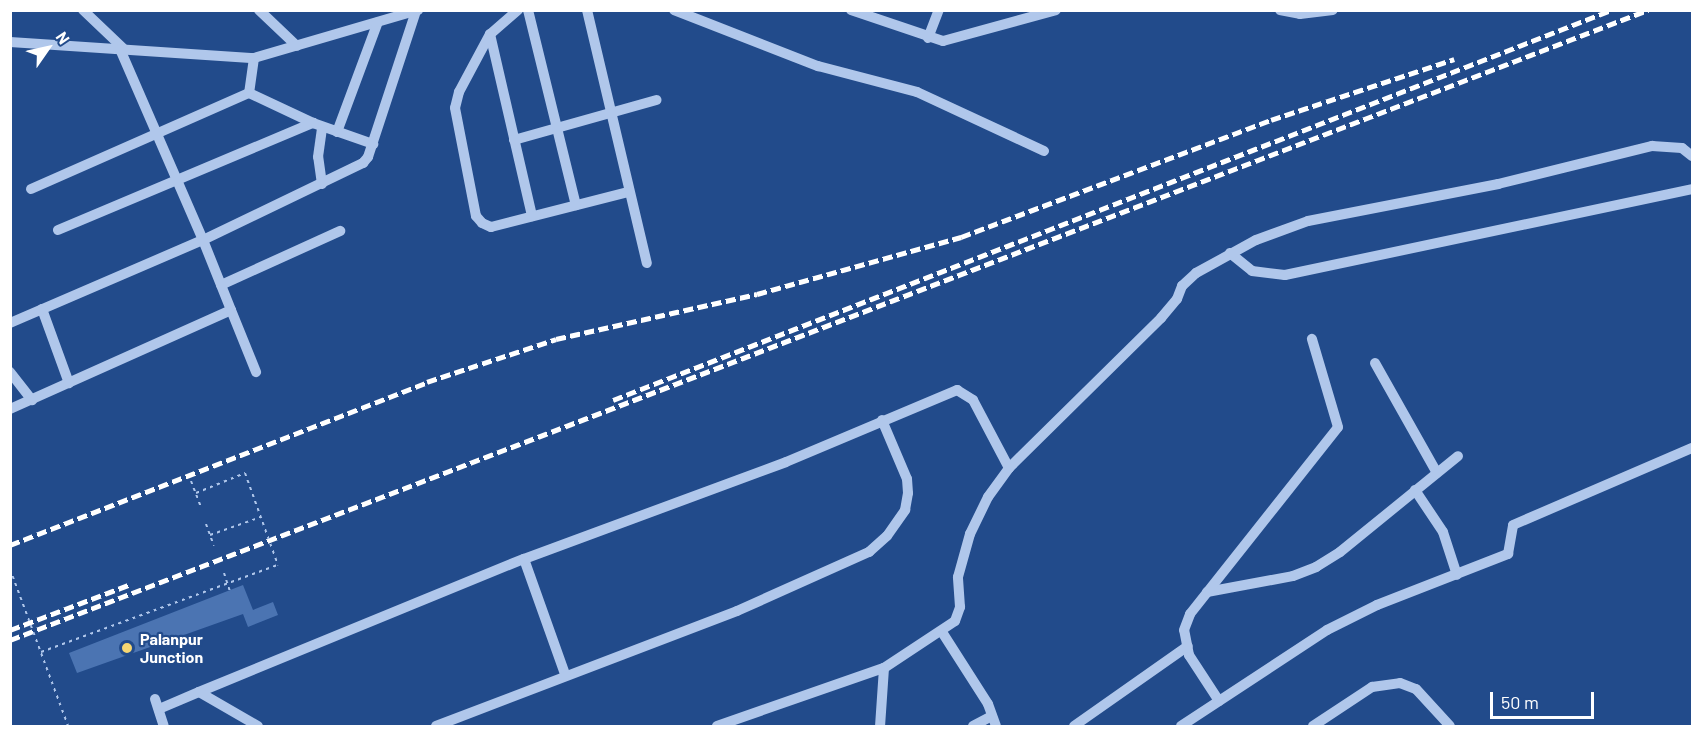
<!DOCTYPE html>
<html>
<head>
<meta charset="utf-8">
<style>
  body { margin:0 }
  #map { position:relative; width:1703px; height:737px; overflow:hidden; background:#224b8b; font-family:Barlow,sans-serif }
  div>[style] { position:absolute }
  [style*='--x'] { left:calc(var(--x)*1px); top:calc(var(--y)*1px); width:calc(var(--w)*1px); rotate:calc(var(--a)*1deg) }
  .building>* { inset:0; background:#4b74b2 }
  .path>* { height:2px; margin-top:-1px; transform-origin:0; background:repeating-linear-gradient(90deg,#b0c7eb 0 3px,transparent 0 7.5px) }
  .minor>* { height:10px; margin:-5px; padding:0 5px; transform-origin:5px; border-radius:5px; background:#b0c7eb }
  .rail>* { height:4.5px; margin-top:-2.25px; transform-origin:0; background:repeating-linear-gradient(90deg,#fff 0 10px,transparent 0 14.5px) }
  .path-bridge>* { height:2px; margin-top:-1px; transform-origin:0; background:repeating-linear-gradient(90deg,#b0c7eb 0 3px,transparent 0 7.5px) }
  .dots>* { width:16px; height:16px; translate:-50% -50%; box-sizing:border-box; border:3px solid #224b8b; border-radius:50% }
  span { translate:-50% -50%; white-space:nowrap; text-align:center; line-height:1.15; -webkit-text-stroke:4.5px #224b8b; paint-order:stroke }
  .poi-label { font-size:16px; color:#fff; font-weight:700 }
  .left { translate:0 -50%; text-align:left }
  .frame { position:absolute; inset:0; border:12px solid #fff; pointer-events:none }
  .north { position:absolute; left:18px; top:18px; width:60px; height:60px; -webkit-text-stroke:4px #224b8b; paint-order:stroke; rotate:56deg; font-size:16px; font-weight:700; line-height:24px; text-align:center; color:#fff }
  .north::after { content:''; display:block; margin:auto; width:21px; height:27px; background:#fff; clip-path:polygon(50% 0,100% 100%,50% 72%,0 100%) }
  .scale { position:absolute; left:1490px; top:692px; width:104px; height:27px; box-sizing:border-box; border:3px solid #fff; border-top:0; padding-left:8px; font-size:18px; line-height:21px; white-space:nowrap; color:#fff; -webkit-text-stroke:4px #224b8b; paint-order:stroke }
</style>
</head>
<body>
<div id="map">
  <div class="building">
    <div style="clip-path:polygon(243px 585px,253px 610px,273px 602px,278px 615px,248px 627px,243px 614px,77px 673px,69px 653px)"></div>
  </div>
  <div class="path">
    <div style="--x:191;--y:481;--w:26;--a:69"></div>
    <div style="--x:196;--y:493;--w:53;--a:-22.2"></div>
    <div style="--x:206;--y:524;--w:23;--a:70"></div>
    <div style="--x:210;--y:535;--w:54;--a:-19.4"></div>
    <div style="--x:224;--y:573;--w:19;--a:72"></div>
    <div style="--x:41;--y:652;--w:252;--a:-20.2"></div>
  </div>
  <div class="minor">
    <div style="--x:83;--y:10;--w:58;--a:43.6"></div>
    <div style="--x:259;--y:10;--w:52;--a:43.5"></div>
    <div style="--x:518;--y:10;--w:37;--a:139"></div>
    <div style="--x:490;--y:34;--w:187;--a:77"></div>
    <div style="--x:528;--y:10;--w:201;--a:76.2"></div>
    <div style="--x:587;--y:10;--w:260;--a:76.7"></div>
    <div style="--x:674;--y:10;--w:155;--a:21.3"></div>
    <div style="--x:818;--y:66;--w:102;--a:14.7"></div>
    <div style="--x:917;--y:92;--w:140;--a:24.9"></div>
    <div style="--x:851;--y:10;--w:97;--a:18.6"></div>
    <div style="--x:943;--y:41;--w:117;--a:-15.3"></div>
    <div style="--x:1280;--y:10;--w:20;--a:11"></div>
    <div style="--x:1300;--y:14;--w:33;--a:-7"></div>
    <div style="--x:490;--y:34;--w:66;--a:118.1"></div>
    <div style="--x:459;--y:92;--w:16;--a:104"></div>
    <div style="--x:455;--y:108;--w:110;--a:79"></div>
    <div style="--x:476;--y:216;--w:9;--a:49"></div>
    <div style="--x:482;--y:223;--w:10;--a:24"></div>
    <div style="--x:491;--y:227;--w:141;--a:-14.3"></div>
    <div style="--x:928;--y:38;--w:30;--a:-69"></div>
    <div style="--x:10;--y:42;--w:245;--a:3.8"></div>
    <div style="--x:254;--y:58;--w:171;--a:-16.3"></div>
    <div style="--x:254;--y:58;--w:35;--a:98"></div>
    <div style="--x:249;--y:93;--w:71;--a:25.1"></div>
    <div style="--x:313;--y:123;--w:64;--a:19.3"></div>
    <div style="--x:337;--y:132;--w:117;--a:-69.6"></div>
    <div style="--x:514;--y:140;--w:148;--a:-15.7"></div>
    <div style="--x:322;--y:184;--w:27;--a:-98"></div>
    <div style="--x:318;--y:157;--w:30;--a:-82"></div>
    <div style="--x:31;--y:189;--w:238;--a:-23.8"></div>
    <div style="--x:58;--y:230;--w:277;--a:-22.8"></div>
    <div style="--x:1230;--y:253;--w:28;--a:39"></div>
    <div style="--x:1252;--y:271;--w:33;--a:7"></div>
    <div style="--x:1285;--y:275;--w:416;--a:-11.9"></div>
    <div style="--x:221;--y:285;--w:131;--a:-24.4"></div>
    <div style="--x:42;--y:309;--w:79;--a:70"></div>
    <div style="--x:231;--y:310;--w:67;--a:68"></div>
    <div style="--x:10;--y:323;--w:210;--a:-23.3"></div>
    <div style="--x:203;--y:240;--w:208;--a:-113.5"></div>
    <div style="--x:1375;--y:363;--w:126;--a:60.6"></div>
    <div style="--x:10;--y:372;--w:36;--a:52"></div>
    <div style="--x:10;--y:409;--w:242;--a:-24.1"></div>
    <div style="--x:231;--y:310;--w:75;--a:-111.8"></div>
    <div style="--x:203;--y:240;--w:178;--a:-25.7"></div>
    <div style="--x:363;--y:163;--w:8;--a:-50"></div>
    <div style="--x:368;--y:157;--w:154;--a:-71.8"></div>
    <div style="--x:1415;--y:490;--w:50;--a:56.3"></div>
    <div style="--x:1443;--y:532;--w:45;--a:72"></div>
    <div style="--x:524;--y:559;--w:122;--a:70.4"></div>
    <div style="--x:1207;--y:592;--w:87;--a:-10.5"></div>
    <div style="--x:1293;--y:576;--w:25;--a:-21"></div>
    <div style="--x:1316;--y:567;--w:28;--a:-32"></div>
    <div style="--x:1340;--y:552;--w:152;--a:-39.1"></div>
    <div style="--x:942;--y:632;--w:85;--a:57.4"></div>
    <div style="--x:988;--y:704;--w:23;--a:70"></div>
    <div style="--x:884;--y:668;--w:85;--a:-33.5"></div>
    <div style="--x:955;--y:621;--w:15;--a:-70"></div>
    <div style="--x:960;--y:607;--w:30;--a:-94"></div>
    <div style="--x:958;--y:577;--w:45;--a:-74.4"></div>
    <div style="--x:970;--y:534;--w:41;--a:-64.1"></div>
    <div style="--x:988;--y:497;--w:36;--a:-54"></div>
    <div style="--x:1009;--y:468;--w:214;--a:-44.6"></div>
    <div style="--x:1161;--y:318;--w:25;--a:-50"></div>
    <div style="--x:1177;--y:299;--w:14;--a:-69"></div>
    <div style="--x:1182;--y:286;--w:19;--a:-43"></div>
    <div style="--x:1196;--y:273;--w:68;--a:-28.8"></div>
    <div style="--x:1256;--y:240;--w:55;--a:-20.1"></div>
    <div style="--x:1308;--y:221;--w:194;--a:-11"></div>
    <div style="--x:1498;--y:184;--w:159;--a:-13.9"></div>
    <div style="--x:1652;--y:146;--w:30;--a:4"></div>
    <div style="--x:1682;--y:148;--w:13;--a:39"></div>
    <div style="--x:199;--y:692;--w:351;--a:-22.3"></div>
    <div style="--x:524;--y:559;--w:279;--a:-20.3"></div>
    <div style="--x:786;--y:462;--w:186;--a:-22.8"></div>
    <div style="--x:957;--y:390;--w:19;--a:32"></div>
    <div style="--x:973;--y:400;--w:77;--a:62.1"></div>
    <div style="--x:155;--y:699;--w:28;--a:72"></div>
    <div style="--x:1219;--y:701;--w:55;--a:-123.1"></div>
    <div style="--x:1189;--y:655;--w:25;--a:-101"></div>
    <div style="--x:1184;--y:630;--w:17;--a:-69"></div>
    <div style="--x:1190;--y:614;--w:238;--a:-51.6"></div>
    <div style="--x:1338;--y:427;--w:92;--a:-106.5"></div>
    <div style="--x:159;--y:709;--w:43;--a:-23"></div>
    <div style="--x:199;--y:692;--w:68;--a:30"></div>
    <div style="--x:436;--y:726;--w:322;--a:-20.9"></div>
    <div style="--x:737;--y:611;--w:145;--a:-24.1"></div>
    <div style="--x:869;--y:552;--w:24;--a:-42"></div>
    <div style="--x:887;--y:536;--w:32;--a:-55"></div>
    <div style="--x:905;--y:510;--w:17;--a:-80"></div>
    <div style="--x:908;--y:493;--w:14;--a:-94"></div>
    <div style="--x:907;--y:479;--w:64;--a:-113"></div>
    <div style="--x:717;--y:726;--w:177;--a:-19.2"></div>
    <div style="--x:884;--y:668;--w:58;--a:93.9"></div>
    <div style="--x:973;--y:726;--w:21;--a:-28"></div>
    <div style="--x:1074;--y:726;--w:139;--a:-35.1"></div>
    <div style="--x:1181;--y:726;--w:175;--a:-33.3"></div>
    <div style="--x:1327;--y:630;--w:56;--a:-26.6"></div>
    <div style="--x:1377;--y:605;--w:141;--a:-21.3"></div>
    <div style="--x:1508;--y:554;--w:29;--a:-80"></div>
    <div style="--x:1513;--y:525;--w:195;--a:-23.3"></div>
    <div style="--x:1313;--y:726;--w:71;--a:-33.5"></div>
    <div style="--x:1372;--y:687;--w:28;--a:-8"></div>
    <div style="--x:1400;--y:683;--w:17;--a:21"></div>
    <div style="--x:1416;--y:689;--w:50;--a:47.4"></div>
  </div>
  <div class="rail">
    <div style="--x:613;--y:400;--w:1071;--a:-21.34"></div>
    <div style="--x:10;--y:545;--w:448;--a:-21.3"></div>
    <div style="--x:427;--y:382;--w:136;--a:-18.4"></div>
    <div style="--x:556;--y:339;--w:206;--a:-12.6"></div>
    <div style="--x:757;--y:294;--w:212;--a:-15.6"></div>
    <div style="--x:961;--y:237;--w:331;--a:-20.7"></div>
    <div style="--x:1271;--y:120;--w:193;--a:-18.4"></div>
    <div style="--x:10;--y:630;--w:129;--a:-20.8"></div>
    <div style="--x:10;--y:640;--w:1755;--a:-21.04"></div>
  </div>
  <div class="path-bridge">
    <div style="--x:245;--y:473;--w:98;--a:70.3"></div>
    <div style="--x:10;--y:569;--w:167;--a:69.7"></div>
  </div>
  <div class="dots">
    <div style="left:127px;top:648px;background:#f7d772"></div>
  </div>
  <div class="poi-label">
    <span class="left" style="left:140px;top:648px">Palanpur<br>Junction</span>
  </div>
  <div class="frame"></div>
  <div class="north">N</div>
  <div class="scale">50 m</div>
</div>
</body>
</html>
